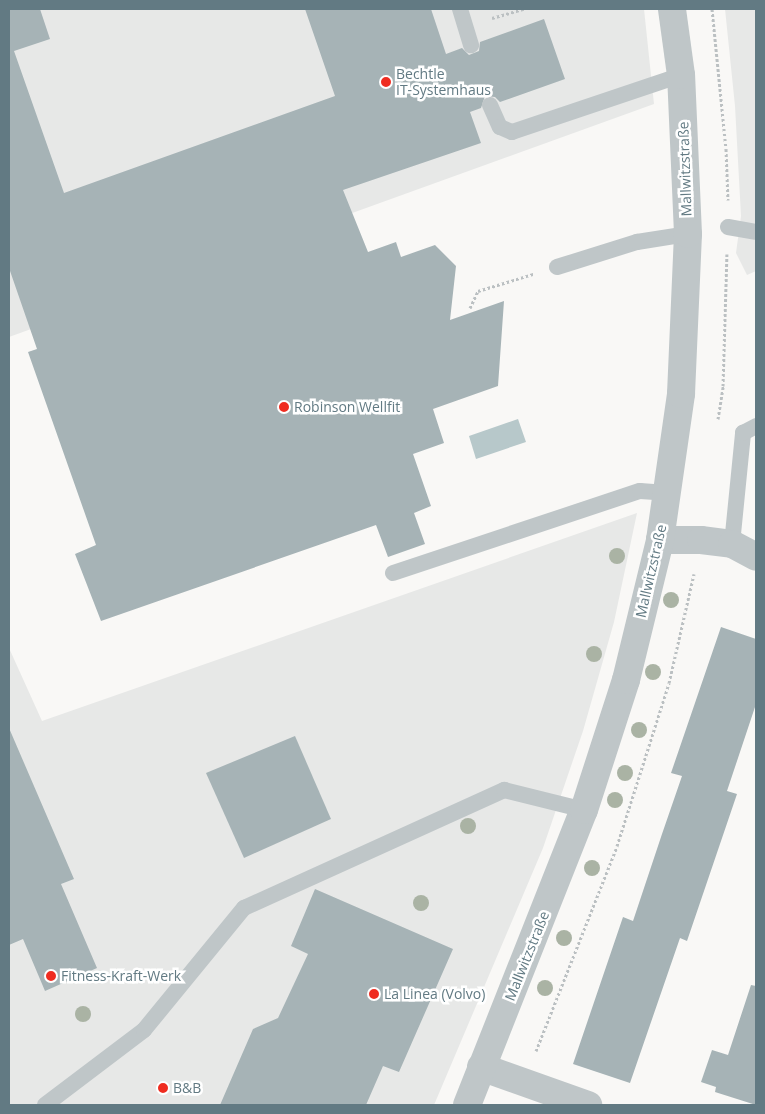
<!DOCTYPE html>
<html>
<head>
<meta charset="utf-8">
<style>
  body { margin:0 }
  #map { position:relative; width:765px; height:1114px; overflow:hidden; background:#f9f8f6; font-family:"Open Sans",sans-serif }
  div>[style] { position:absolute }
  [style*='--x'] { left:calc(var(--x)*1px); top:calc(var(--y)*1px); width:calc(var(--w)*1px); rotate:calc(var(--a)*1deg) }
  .built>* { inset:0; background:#e7e8e7 }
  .water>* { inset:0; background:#b7c8ca }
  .building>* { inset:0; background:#a6b3b6 }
  .path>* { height:3px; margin-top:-1.5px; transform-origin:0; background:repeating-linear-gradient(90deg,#bbc0c2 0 2.5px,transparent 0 5px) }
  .service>* { height:16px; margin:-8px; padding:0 8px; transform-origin:8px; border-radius:8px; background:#bfc6c8 }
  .minor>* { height:28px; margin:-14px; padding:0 14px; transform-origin:14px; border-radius:14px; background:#bfc6c8 }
  .tertiary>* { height:28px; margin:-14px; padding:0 14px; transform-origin:14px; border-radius:14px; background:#bfc6c8 }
  .trees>* { width:16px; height:16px; margin:-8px; border-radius:50%; background:#aab3a4 }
  .dots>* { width:14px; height:14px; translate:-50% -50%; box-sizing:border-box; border:2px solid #fff; border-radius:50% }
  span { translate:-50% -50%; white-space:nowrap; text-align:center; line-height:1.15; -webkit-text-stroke:5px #fff; paint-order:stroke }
  .poi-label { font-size:14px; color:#627a83 }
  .left { translate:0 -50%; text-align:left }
  .street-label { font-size:14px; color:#627a83 }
  .frame { position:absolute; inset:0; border:10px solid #627a83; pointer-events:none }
</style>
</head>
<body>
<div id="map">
  <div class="built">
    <div style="clip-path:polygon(9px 9px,644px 9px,654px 104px,9px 337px)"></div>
    <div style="clip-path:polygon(725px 9px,756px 9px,756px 271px,747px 275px,736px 253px,741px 216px,735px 106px)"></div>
    <div style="clip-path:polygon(637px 513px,614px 622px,583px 731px,543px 848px,434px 1105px,9px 1105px,9px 648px,42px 721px)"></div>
  </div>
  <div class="water">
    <div style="clip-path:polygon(518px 419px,526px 442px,476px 459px,469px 436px)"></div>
  </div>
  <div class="building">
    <div style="clip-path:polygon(9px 9px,40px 9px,50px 39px,14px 51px,64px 193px,335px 96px,305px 9px,431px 9px,446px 54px,462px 48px,469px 55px,479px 51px,480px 42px,544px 19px,565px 79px,500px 102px,495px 97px,485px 96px,481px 108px,470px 112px,481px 143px,343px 190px,368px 252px,396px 242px,401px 257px,435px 245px,456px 266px,450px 320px,504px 301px,498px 386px,433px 409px,444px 443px,413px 454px,431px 506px,414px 513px,425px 544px,388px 557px,376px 525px,101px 621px,75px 554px,96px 545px,28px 352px,37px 349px,9px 268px)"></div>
    <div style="clip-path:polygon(721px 627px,756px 639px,756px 704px,727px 791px,737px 794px,687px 941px,680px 938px,630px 1083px,573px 1064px,623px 917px,633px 921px,662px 834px,682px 776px,671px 773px)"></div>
    <div style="clip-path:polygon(9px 728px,74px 879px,61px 884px,97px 968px,45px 991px,23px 939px,9px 945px)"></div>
    <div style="clip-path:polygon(295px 736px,331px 819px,244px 858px,206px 773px)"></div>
    <div style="clip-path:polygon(315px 889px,453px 949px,399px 1072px,383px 1066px,366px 1105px,220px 1105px,253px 1029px,278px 1018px,308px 954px,291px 946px)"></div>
    <div style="clip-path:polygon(751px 985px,756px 986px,756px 1105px,715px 1092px,716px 1087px,701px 1082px,712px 1050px,728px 1055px)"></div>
  </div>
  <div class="path">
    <div style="--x:712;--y:9;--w:141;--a:84.3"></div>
    <div style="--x:726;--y:149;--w:51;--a:87.8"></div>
    <div style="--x:492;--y:18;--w:33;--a:-16"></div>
    <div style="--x:470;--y:308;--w:19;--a:-65"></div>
    <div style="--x:478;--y:291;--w:58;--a:-17.2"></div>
    <div style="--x:718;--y:419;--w:33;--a:-81"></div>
    <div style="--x:723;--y:386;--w:132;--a:-88.3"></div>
    <div style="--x:536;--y:1051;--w:220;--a:-68.4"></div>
    <div style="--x:617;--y:846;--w:171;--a:-72.3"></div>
    <div style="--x:669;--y:683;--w:112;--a:-77.1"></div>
  </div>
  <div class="service">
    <div style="--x:460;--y:9;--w:38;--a:73"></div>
    <div style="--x:490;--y:105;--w:24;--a:66"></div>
    <div style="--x:500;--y:127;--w:13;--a:23"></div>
    <div style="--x:512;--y:132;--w:178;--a:-18.6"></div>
    <div style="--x:728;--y:227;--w:28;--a:10"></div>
    <div style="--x:557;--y:267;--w:84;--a:-17.4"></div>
    <div style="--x:637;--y:242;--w:52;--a:-8.9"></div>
    <div style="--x:732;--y:544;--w:112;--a:-84.3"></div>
    <div style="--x:743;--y:433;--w:15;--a:-28"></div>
    <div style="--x:393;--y:573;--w:260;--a:-18.4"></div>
    <div style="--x:640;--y:491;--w:27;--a:4"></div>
    <div style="--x:45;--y:1105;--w:124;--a:-37.1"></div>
    <div style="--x:144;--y:1030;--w:158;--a:-50.7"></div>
    <div style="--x:244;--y:908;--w:286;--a:-24.4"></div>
    <div style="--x:504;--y:790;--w:82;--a:14"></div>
  </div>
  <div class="minor">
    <div style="--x:660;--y:540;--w:41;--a:0"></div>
    <div style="--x:701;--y:540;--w:31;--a:7"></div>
    <div style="--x:732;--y:544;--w:27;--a:28"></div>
    <div style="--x:481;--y:1067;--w:114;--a:19.6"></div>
  </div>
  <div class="tertiary">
    <div style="--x:467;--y:1105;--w:317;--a:-68.4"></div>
    <div style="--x:584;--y:810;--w:137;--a:-72.1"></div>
    <div style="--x:626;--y:680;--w:144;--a:-76.3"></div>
    <div style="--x:660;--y:540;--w:148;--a:-81.8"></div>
    <div style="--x:681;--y:394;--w:160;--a:-87.5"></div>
    <div style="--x:688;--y:234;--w:159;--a:-92.5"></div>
    <div style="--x:681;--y:75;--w:67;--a:-97.8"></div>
  </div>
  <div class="trees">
    <div style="left:617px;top:556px"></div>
    <div style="left:671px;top:600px"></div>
    <div style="left:594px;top:654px"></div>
    <div style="left:653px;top:672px"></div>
    <div style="left:639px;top:730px"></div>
    <div style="left:625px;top:773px"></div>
    <div style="left:615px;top:800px"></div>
    <div style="left:468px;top:826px"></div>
    <div style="left:592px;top:868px"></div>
    <div style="left:421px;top:903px"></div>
    <div style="left:564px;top:938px"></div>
    <div style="left:545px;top:988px"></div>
    <div style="left:83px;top:1014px"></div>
  </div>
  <div class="dots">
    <div style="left:386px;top:82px;background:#ef2c20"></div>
    <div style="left:284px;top:407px;background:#ef2c20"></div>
    <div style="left:51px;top:976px;background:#ef2c20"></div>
    <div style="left:374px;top:994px;background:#ef2c20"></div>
    <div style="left:163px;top:1088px;background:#ef2c20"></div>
  </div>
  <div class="poi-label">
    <span class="left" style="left:396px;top:82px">Bechtle<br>IT-Systemhaus</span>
    <span class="left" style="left:294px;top:407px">Robinson Wellfit</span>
    <span class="left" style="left:61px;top:976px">Fitness-Kraft-Werk</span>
    <span class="left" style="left:384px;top:994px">La Linea (Volvo)</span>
    <span class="left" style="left:173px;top:1088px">B&amp;B</span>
  </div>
  <div class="street-label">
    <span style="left:685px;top:169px;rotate:-92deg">Mallwitzstraße</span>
    <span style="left:651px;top:571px;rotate:-77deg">Mallwitzstraße</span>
    <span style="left:527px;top:956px;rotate:-68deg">Mallwitzstraße</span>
  </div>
  <div class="frame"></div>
</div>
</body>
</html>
